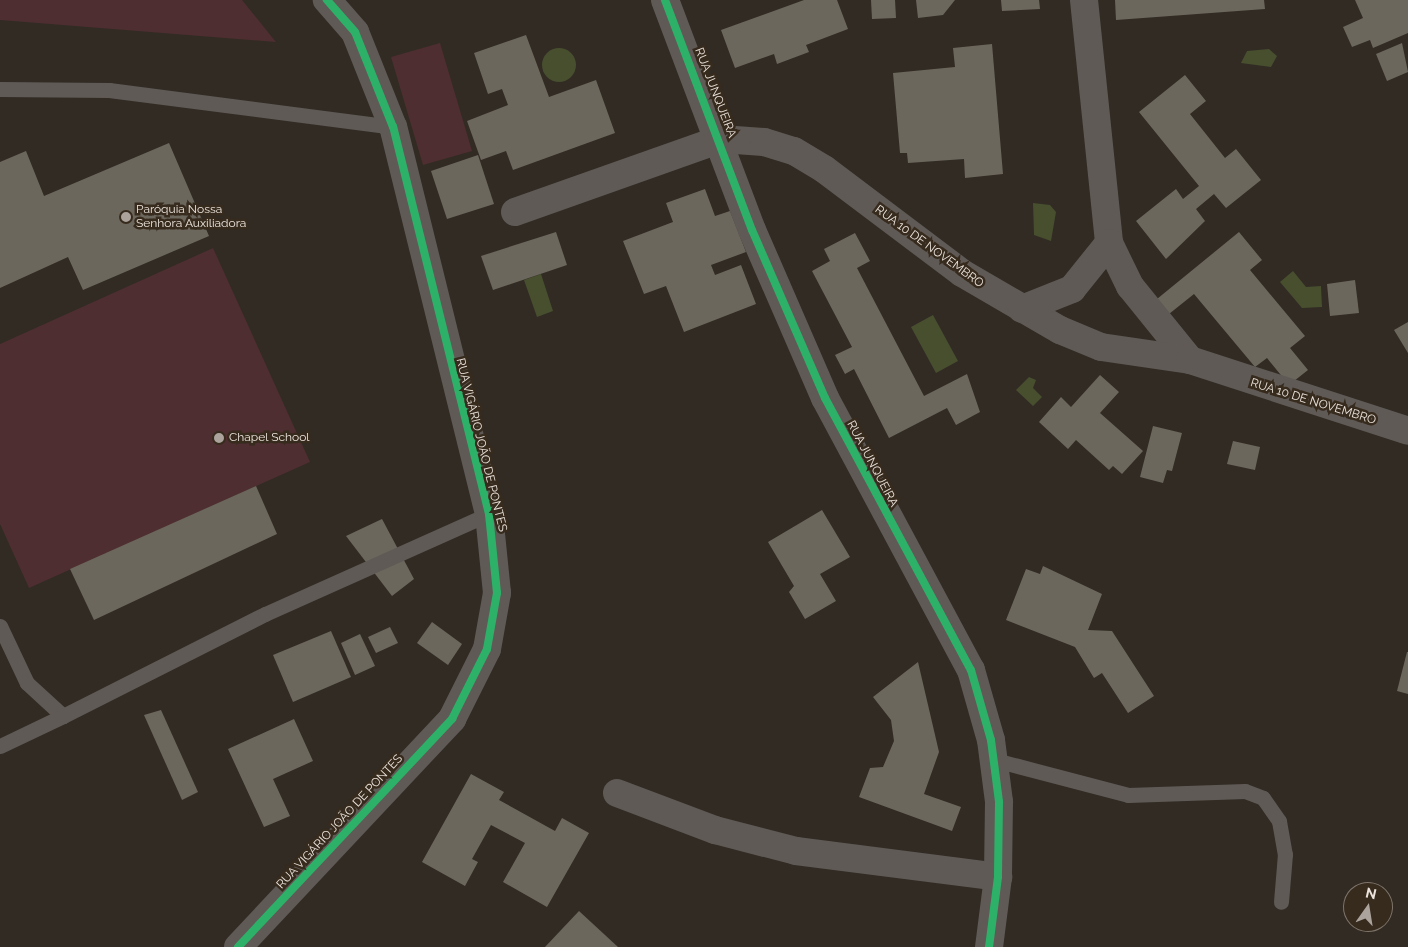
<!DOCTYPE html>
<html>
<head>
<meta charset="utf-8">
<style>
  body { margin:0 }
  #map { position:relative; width:1408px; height:947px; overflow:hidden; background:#312b24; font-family:Raleway,sans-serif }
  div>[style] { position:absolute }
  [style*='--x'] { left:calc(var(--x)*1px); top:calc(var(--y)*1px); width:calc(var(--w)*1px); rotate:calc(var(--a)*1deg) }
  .green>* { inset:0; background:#4e2e30 }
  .water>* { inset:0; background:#484f2f }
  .round { border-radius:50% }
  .building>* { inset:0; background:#6c675d }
  .service>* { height:15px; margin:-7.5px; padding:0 7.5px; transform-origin:7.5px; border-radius:7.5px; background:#605a56 }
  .minor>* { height:28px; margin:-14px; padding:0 14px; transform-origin:14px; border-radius:14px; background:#605a56 }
  .tertiary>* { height:28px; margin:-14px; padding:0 14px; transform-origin:14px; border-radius:14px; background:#605a56 }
  .cycleway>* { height:8px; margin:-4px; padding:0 4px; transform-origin:4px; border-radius:4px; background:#2db169 }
  .dots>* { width:14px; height:14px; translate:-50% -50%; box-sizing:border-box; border:2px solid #372b1e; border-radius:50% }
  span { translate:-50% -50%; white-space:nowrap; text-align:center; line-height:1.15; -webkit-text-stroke:5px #372b1e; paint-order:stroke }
  .street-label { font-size:12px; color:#ece4dc }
  .poi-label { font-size:12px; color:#ece4dc }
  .left { translate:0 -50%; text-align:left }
  .north { position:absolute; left:1343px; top:882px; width:50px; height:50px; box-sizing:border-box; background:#372b1e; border:1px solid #7f756a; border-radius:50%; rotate:13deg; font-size:14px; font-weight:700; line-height:20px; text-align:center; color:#ece4dc }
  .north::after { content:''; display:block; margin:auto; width:18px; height:22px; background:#aba39c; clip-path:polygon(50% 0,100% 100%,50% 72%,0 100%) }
</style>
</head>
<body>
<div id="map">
  <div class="green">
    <div style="clip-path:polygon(0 0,242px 0,276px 42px,0 20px)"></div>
    <div style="clip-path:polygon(440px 43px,472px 151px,423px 165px,391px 57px)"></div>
    <div style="clip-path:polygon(213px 248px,310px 462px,29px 588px,0 524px,0 344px)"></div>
  </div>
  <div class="water">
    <div class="round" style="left:542px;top:48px;width:34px;height:34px"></div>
    <div style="clip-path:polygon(1269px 49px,1277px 56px,1271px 67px,1241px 63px,1247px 51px)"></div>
    <div style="clip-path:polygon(1033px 203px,1050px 205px,1056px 212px,1051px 241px,1034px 235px)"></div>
    <div style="clip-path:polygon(1293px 271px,1306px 287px,1321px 286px,1322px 307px,1302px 308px,1280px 282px)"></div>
    <div style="clip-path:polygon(541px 274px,553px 311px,537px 317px,524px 280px)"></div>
    <div style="clip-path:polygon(933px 315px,958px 361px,936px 373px,911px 327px)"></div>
    <div style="clip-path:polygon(1029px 377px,1036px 380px,1033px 388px,1042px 397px,1033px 406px,1016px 390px)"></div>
  </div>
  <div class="building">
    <div style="clip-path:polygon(804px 0,837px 0,848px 29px,806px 45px,809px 52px,777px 64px,774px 54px,735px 68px,721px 30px)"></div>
    <div style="clip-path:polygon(871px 0,895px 0,896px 18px,872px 19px)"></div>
    <div style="clip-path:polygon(916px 0,955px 0,943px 15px,918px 18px)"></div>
    <div style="clip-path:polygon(1001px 0,1039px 0,1040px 9px,1002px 11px)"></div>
    <div style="clip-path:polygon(1115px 0,1264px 0,1265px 9px,1116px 20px)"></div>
    <div style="clip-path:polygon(1355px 0,1408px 0,1408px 33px,1373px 48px,1370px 40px,1352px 47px,1343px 27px,1363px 18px)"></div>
    <div style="clip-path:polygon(526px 35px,549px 97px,596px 80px,615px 133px,513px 170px,506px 151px,481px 160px,467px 121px,508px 105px,502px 89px,488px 94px,474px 53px)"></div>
    <div style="clip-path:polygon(1402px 43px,1408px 72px,1387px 81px,1376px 54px)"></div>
    <div style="clip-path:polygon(992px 44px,1003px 174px,965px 178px,964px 159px,908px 163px,907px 153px,900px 153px,893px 73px,955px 67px,953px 48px)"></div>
    <div style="clip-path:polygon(1185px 75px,1206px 101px,1190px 114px,1225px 158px,1236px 149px,1261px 180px,1226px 208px,1214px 194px,1196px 209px,1205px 221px,1166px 259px,1136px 221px,1176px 189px,1183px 199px,1199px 186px,1139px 112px)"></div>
    <div style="clip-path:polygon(169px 143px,209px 236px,83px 290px,68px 257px,0 288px,0 162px,26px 151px,44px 196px)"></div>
    <div style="clip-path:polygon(478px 155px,494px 204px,447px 219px,431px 171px)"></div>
    <div style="clip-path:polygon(705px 189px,715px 216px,730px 211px,746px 252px,711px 265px,715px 275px,741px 265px,756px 304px,684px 332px,666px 286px,644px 294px,623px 241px,673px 222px,666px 203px)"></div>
    <div style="clip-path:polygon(556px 232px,567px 265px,493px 290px,481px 256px)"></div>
    <div style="clip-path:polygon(1239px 232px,1262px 260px,1250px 270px,1305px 336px,1290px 348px,1308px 370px,1289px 385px,1267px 358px,1255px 367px,1194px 294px,1169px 314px,1157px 299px)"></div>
    <div style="clip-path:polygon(855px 233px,870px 261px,857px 268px,924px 396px,967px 374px,980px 412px,956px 425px,947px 408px,889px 438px,854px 369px,845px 374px,835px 355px,852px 347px,812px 271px,830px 261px,824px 249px)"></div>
    <div style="clip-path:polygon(1355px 280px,1359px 313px,1330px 316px,1327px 284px)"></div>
    <div style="clip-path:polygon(1408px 322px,1408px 353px,1394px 330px)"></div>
    <div style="clip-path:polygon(1100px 375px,1119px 392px,1100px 413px,1143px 451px,1122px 474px,1113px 466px,1109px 470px,1076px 440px,1068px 449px,1039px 422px,1061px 397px,1071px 407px)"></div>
    <div style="clip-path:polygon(1153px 426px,1182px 433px,1172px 471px,1167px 470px,1163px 483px,1140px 477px)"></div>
    <div style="clip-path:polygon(1233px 441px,1260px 447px,1255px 470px,1227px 464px)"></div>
    <div style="clip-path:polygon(256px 486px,277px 534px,94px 620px,70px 569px)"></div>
    <div style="clip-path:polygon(822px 510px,850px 557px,820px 574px,836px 601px,805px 619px,789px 592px,794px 586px,768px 542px)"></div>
    <div style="clip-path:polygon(382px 519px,414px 579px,392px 596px,346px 536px)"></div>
    <div style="clip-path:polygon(1043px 566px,1102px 594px,1088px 630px,1112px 631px,1154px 696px,1128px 713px,1102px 673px,1094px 678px,1075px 647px,1006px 620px,1026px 569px,1040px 574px)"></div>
    <div style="clip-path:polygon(432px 622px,462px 644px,448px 665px,417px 643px)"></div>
    <div style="clip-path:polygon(390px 627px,398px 643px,376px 653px,368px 637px)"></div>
    <div style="clip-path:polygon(331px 631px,351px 677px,293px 702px,273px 655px)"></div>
    <div style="clip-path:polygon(360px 634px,375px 666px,355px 675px,341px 643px)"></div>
    <div style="clip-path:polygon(1407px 652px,1408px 652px,1408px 694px,1397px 691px)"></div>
    <div style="clip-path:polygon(918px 662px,939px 752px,924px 794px,961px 807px,952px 831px,859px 797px,870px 768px,883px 767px,894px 741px,891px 720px,873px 697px)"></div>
    <div style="clip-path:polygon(161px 710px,198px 792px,182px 800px,144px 715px)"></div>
    <div style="clip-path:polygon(294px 719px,313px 761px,273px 779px,290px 816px,264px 827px,228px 749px)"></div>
    <div style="clip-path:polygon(471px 774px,504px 792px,499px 800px,555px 831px,562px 818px,589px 833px,547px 907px,503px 882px,525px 843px,491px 825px,472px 859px,478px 862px,465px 886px,422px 862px)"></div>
    <div style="clip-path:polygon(579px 911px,618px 947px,545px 947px)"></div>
  </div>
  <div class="service">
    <div style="--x:0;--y:89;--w:109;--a:0.5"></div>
    <div style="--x:109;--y:90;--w:286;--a:7.4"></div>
    <div style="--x:0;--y:626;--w:63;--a:64.7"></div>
    <div style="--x:27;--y:683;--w:49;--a:42.5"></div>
    <div style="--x:63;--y:716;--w:226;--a:-26.8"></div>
    <div style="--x:265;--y:614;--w:245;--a:-24.1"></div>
    <div style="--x:0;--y:746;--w:70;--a:-25.5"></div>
    <div style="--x:995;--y:760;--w:138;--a:14.7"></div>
    <div style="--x:1128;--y:795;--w:117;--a:-2"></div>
    <div style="--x:1245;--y:791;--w:19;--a:21"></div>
    <div style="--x:1263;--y:798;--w:28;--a:55"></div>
    <div style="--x:1279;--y:821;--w:34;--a:80"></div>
    <div style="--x:1285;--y:854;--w:48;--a:94.8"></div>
  </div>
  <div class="minor">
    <div style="--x:665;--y:0;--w:246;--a:69.3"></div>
    <div style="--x:752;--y:230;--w:183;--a:66.5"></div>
    <div style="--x:825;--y:398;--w:309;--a:61.8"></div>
    <div style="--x:971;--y:670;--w:73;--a:74.1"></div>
    <div style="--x:991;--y:740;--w:63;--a:82.6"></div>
    <div style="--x:999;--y:802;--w:75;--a:90.8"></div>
    <div style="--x:998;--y:877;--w:71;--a:97.3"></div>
    <div style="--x:1084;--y:0;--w:244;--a:84.1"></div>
    <div style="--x:1109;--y:243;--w:48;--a:64"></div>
    <div style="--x:1130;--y:286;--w:95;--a:51"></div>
    <div style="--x:515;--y:212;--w:219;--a:-19.5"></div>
    <div style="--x:721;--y:139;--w:43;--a:4"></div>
    <div style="--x:764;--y:142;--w:31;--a:17"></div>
    <div style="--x:794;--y:151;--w:35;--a:31"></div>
    <div style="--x:824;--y:169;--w:173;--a:37"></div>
    <div style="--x:962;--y:273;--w:113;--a:30.2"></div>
    <div style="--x:1060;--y:330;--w:44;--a:22.5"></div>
    <div style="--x:1101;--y:347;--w:90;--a:8.3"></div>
    <div style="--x:1190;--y:360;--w:229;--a:18"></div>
    <div style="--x:1022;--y:309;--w:54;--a:-21.8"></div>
    <div style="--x:1072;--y:289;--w:59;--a:-51.2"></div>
    <div style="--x:617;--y:793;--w:105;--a:20.7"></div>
    <div style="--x:715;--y:830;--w:84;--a:14.5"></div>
    <div style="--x:796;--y:851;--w:204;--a:7.3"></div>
  </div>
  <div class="tertiary">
    <div style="--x:238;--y:947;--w:313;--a:-46.8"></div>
    <div style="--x:452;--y:719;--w:78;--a:-63.4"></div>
    <div style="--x:487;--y:649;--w:57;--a:-79.9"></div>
    <div style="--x:497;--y:593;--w:79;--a:-95.8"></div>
    <div style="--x:489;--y:514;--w:399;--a:-103.9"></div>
    <div style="--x:393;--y:127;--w:102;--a:-111.8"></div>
    <div style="--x:355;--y:32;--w:43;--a:-131.2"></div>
  </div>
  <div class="cycleway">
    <div style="--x:665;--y:0;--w:246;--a:69.3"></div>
    <div style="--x:752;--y:230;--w:183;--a:66.5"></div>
    <div style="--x:825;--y:398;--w:309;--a:61.8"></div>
    <div style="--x:971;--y:670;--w:73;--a:74.1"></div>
    <div style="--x:991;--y:740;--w:63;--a:82.6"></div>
    <div style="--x:999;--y:802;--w:75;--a:90.8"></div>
    <div style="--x:998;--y:877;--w:71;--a:97.3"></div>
    <div style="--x:238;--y:947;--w:313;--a:-46.8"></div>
    <div style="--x:452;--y:719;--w:78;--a:-63.4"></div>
    <div style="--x:487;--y:649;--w:57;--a:-79.9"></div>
    <div style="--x:497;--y:593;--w:79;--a:-95.8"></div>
    <div style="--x:489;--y:514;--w:399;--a:-103.9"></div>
    <div style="--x:393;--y:127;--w:102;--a:-111.8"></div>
    <div style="--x:355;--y:32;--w:43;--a:-131.2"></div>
  </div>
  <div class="dots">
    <div style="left:126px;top:217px;background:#aba39c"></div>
    <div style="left:219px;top:438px;background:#aba39c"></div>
  </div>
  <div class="street-label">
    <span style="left:715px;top:93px;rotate:69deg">RUA JUNQUEIRA</span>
    <span style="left:929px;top:247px;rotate:36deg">RUA 10 DE NOVEMBRO</span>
    <span style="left:1313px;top:402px;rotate:17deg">RUA 10 DE NOVEMBRO</span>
    <span style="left:481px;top:445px;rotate:76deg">RUA VIGÁRIO JOÃO DE PONTES</span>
    <span style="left:872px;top:464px;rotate:62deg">RUA JUNQUEIRA</span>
    <span style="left:340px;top:822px;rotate:-47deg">RUA VIGÁRIO JOÃO DE PONTES</span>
  </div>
  <div class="poi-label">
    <span class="left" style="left:136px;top:217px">Paróquia Nossa<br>Senhora Auxiliadora</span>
    <span class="left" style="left:229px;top:438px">Chapel School</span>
  </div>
  <div class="north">N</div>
</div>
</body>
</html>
